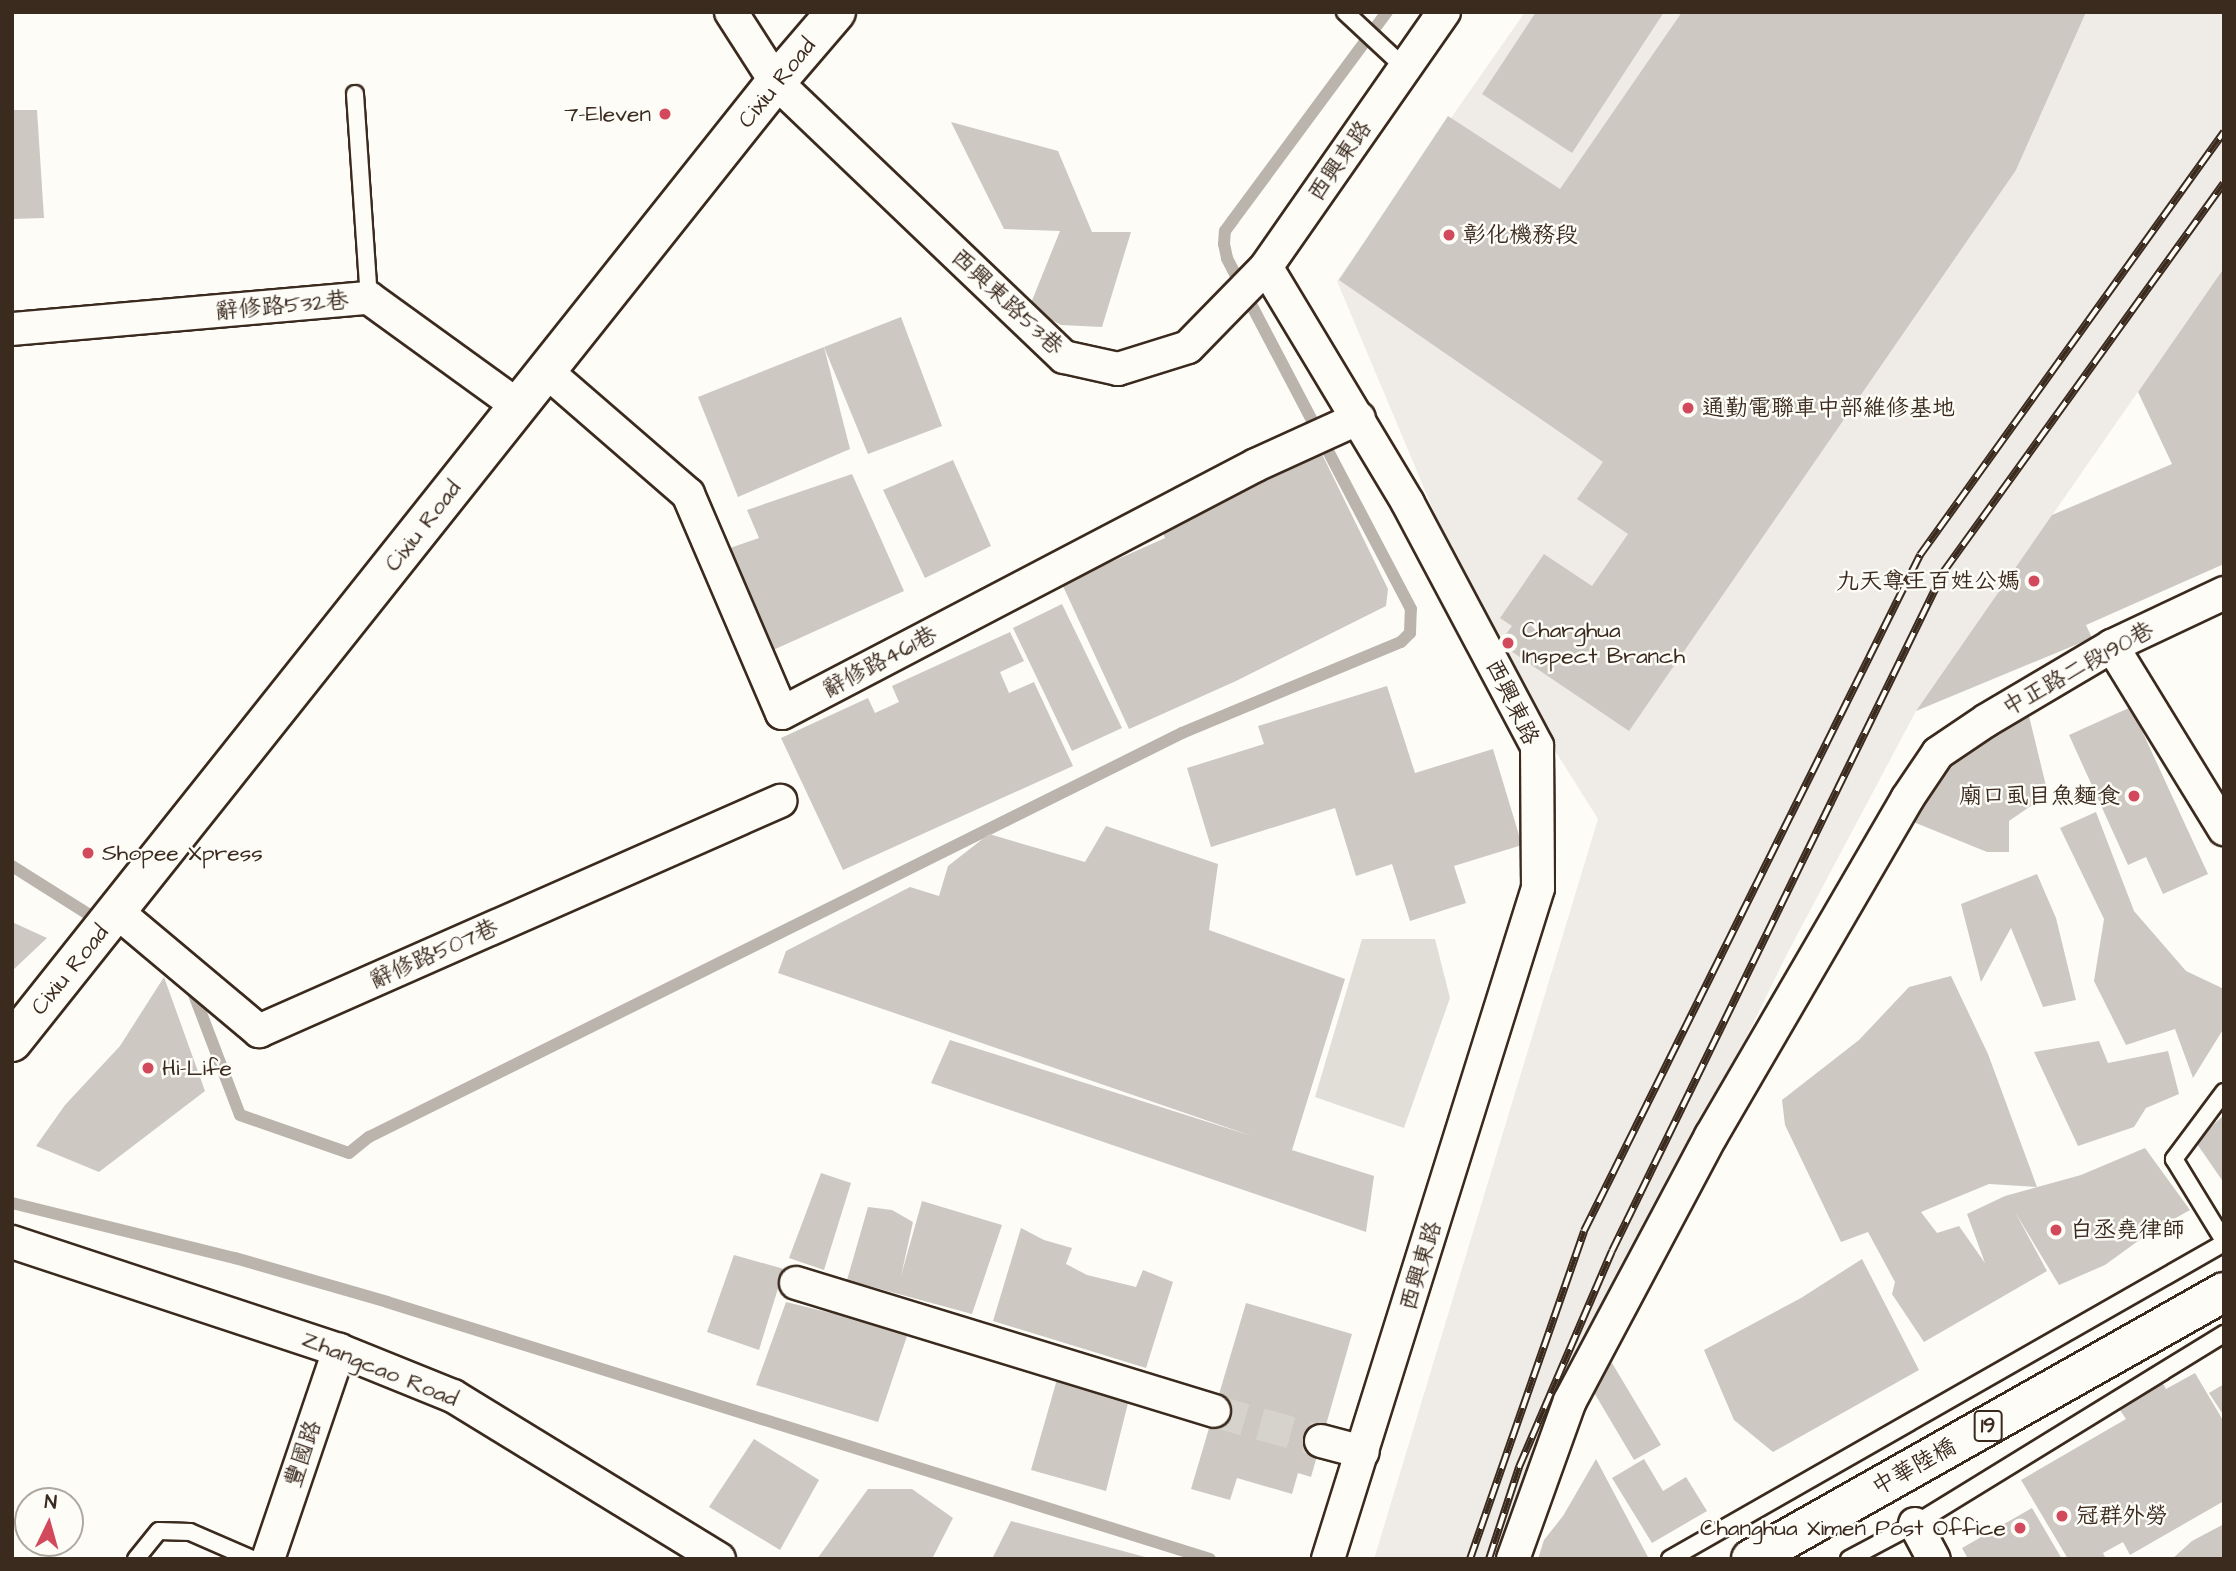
<!DOCTYPE html>
<html>
<head>
<meta charset="utf-8">
<style>
  body { margin:0 }
  #map { position:relative; width:2236px; height:1571px; overflow:hidden; background:#fdfcf7; font-family:"Architects Daughter","LXGW WenKai TC",sans-serif }
  div>[style] { position:absolute }
  [style*='--x'] { left:calc(var(--x)*1px); top:calc(var(--y)*1px); width:calc(var(--w)*1px); rotate:calc(var(--a)*1deg) }
  .built>* { inset:0; background:#efece7 }
  .green>* { inset:0; background:#e1ded7 }
  .stream>* { height:12px; margin:-6px; padding:0 6px; transform-origin:6px; border-radius:6px; background:#bbb4ad }
  .building>* { inset:0; background:#cdc8c2 }
  .minor-tunnel>* { height:32px; margin-top:-16px; transform-origin:0; background:repeating-linear-gradient(90deg,#d6d2cc 0 32px,transparent 0 48px) }
  .roads { filter:drop-shadow(2px 0 #3b2a1e) drop-shadow(-2px 0 #3b2a1e) drop-shadow(0 2px #3b2a1e) drop-shadow(0 -2px #3b2a1e) }
  .service>* { height:16px; margin:-8px; padding:0 8px; transform-origin:8px; border-radius:8px; background:#fdfcf7 }
  .minor>* { height:32px; margin:-16px; padding:0 16px; transform-origin:16px; border-radius:16px; background:#fdfcf7 }
  .tertiary>* { height:38px; margin:-19px; padding:0 19px; transform-origin:19px; border-radius:19px; background:#fdfcf7 }
  .primary>* { height:38px; margin:-19px; padding:0 19px; transform-origin:19px; border-radius:19px; background:#fdfcf7 }
  .rail>* { height:8px; margin-top:-4px; transform-origin:0; background:repeating-linear-gradient(90deg,#fdfcf7 0 16px,#3b2a1e 0 32px); box-sizing:border-box; border-block:2px solid #3b2a1e }
  .dots>* { width:19px; height:19px; translate:-50% -50%; box-sizing:border-box; border:4px solid #fdfcf7; border-radius:50% }
  span { translate:-50% -50%; white-space:nowrap; text-align:center; line-height:1.15; -webkit-text-stroke:5px #fdfcf7; paint-order:stroke }
  .shield-label span { padding:2px 5px; background:#fdfcf7; border:2px solid; border-radius:5px; -webkit-text-stroke-width:0 }
  .shield-label { font-size:21px; color:#3b2a1e; font-weight:700 }
  .street-label { font-size:23px; color:#3b2a1e }
  .poi-label { font-size:23px; color:#3b2a1e }
  .right { translate:-100% -50%; text-align:right }
  .left { translate:0 -50%; text-align:left }
  .frame { position:absolute; inset:0; border:14px solid #3b2a1e; pointer-events:none }
  .north { position:absolute; left:14px; top:1487px; width:70px; height:70px; box-sizing:border-box; background:#fdfcf7; border:2px solid #afa8a0; border-radius:50%; rotate:5deg; font-size:19px; font-weight:700; line-height:28px; text-align:center; color:#3b2a1e }
  .north::after { content:''; display:block; margin:auto; width:24px; height:32px; background:#d1495b; clip-path:polygon(50% 0,100% 100%,50% 72%,0 100%) }
</style>
</head>
<body>
<div id="map">
  <div class="built">
    <div style="clip-path:polygon(1525px 12px,2224px 12px,2224px 268px,1916px 711px,1787px 954px,1680px 1173px,1519px 1559px,1374px 1559px,1598px 819px,1493px 652px,1337px 281px)"></div>
  </div>
  <div class="green">
    <div style="clip-path:polygon(1362px 939px,1435px 939px,1450px 998px,1404px 1128px,1315px 1097px)"></div>
  </div>
  <div class="stream">
    <div style="--x:12;--y:866;--w:107;--a:32.3"></div>
    <div style="--x:190;--y:984;--w:140;--a:69.1"></div>
    <div style="--x:240;--y:1115;--w:115;--a:19.2"></div>
    <div style="--x:349;--y:1153;--w:26;--a:-39"></div>
    <div style="--x:369;--y:1137;--w:908;--a:-26.42"></div>
    <div style="--x:1182;--y:733;--w:237;--a:-22.6"></div>
    <div style="--x:1401;--y:642;--w:13;--a:-45"></div>
    <div style="--x:1410;--y:633;--w:24;--a:-88"></div>
    <div style="--x:1411;--y:609;--w:396;--a:-117.7"></div>
    <div style="--x:1227;--y:258;--w:14;--a:-102"></div>
    <div style="--x:1224;--y:244;--w:13;--a:-86"></div>
    <div style="--x:1225;--y:231;--w:14;--a:-54"></div>
    <div style="--x:1233;--y:220;--w:259;--a:-53.5"></div>
    <div style="--x:12;--y:1203;--w:230;--a:13.9"></div>
    <div style="--x:235;--y:1258;--w:158;--a:16.1"></div>
    <div style="--x:387;--y:1302;--w:862;--a:17.34"></div>
  </div>
  <div class="building">
    <div style="clip-path:polygon(1536px 12px,1664px 12px,1572px 153px,1482px 94px)"></div>
    <div style="clip-path:polygon(1682px 12px,2086px 12px,2016px 170px,1629px 731px,1499px 643px,1512px 626px,1500px 618px,1544px 554px,1592px 586px,1628px 534px,1577px 499px,1603px 462px,1339px 280px,1448px 116px,1560px 189px)"></div>
    <div style="clip-path:polygon(12px 110px,37px 110px,44px 218px,12px 219px)"></div>
    <div style="clip-path:polygon(951px 122px,1058px 151px,1092px 232px,1131px 232px,1102px 327px,1061px 325px,1029px 308px,1060px 231px,1004px 229px)"></div>
    <div style="clip-path:polygon(2224px 268px,2224px 564px,2086px 625px,2092px 638px,1916px 711px,2052px 515px,2172px 464px,2138px 392px)"></div>
    <div style="clip-path:polygon(901px 317px,942px 426px,868px 454px,824px 347px)"></div>
    <div style="clip-path:polygon(824px 347px,850px 449px,738px 497px,698px 397px)"></div>
    <div style="clip-path:polygon(1319px 448px,1388px 589px,1386px 606px,1236px 681px,1129px 729px,1062px 584px,1165px 538px,1158px 521px)"></div>
    <div style="clip-path:polygon(953px 460px,991px 546px,925px 578px,883px 490px)"></div>
    <div style="clip-path:polygon(852px 474px,904px 591px,771px 651px,727px 549px,759px 538px,747px 510px)"></div>
    <div style="clip-path:polygon(1062px 604px,1122px 728px,1072px 751px,1013px 628px)"></div>
    <div style="clip-path:polygon(1010px 632px,1024px 661px,1000px 672px,1009px 693px,1034px 682px,1073px 766px,843px 870px,781px 738px,868px 698px,875px 713px,899px 702px,892px 686px)"></div>
    <div style="clip-path:polygon(1387px 686px,1415px 773px,1493px 749px,1522px 845px,1454px 866px,1466px 903px,1410px 921px,1392px 864px,1356px 876px,1335px 808px,1211px 847px,1187px 768px,1264px 744px,1258px 726px)"></div>
    <div style="clip-path:polygon(2131px 707px,2208px 874px,2163px 894px,2146px 857px,2128px 865px,2069px 735px)"></div>
    <div style="clip-path:polygon(2029px 716px,2048px 794px,2009px 821px,2009px 852px,1987px 852px,1911px 821px,1918px 771px)"></div>
    <div style="clip-path:polygon(2096px 812px,2134px 911px,2186px 971px,2224px 989px,2224px 1028px,2193px 1078px,2175px 1029px,2126px 1045px,2094px 981px,2104px 919px,2060px 828px)"></div>
    <div style="clip-path:polygon(1106px 826px,1218px 864px,1209px 930px,1345px 979px,1292px 1150px,1374px 1176px,1366px 1232px,931px 1083px,950px 1040px,1252px 1136px,778px 973px,786px 951px,910px 887px,939px 896px,948px 866px,989px 834px,1085px 862px)"></div>
    <div style="clip-path:polygon(2037px 874px,2056px 918px,2076px 1000px,2043px 1007px,2011px 928px,1981px 982px,1961px 904px)"></div>
    <div style="clip-path:polygon(12px 922px,47px 938px,12px 971px)"></div>
    <div style="clip-path:polygon(1951px 976px,1988px 1054px,2037px 1187px,1989px 1184px,1921px 1212px,1937px 1233px,1959px 1226px,1985px 1263px,1967px 1214px,2005px 1196px,2081px 1175px,2145px 1148px,2190px 1210px,2149px 1233px,2105px 1265px,2059px 1285px,2015px 1212px,2047px 1271px,1924px 1342px,1892px 1294px,1895px 1282px,1868px 1232px,1841px 1242px,1785px 1125px,1782px 1100px,1859px 1040px,1909px 987px)"></div>
    <div style="clip-path:polygon(164px 977px,205px 1091px,99px 1172px,36px 1146px,65px 1105px,120px 1046px)"></div>
    <div style="clip-path:polygon(2099px 1041px,2108px 1063px,2168px 1051px,2179px 1094px,2146px 1108px,2134px 1127px,2078px 1146px,2034px 1052px)"></div>
    <div style="clip-path:polygon(2224px 1115px,2224px 1183px,2195px 1141px)"></div>
    <div style="clip-path:polygon(821px 1173px,851px 1183px,824px 1270px,789px 1258px)"></div>
    <div style="clip-path:polygon(922px 1201px,1002px 1225px,972px 1314px,847px 1280px,868px 1207px,892px 1210px,913px 1222px,901px 1276px)"></div>
    <div style="clip-path:polygon(1021px 1228px,1044px 1240px,1072px 1248px,1066px 1264px,1087px 1275px,1136px 1287px,1143px 1270px,1173px 1282px,1146px 1368px,993px 1321px)"></div>
    <div style="clip-path:polygon(734px 1255px,784px 1269px,759px 1350px,707px 1332px)"></div>
    <div style="clip-path:polygon(1862px 1259px,1919px 1370px,1773px 1452px,1734px 1420px,1704px 1350px,1801px 1298px)"></div>
    <div style="clip-path:polygon(786px 1302px,880px 1325px,907px 1336px,878px 1422px,756px 1385px)"></div>
    <div style="clip-path:polygon(1246px 1303px,1352px 1334px,1311px 1477px,1298px 1473px,1292px 1494px,1237px 1478px,1230px 1500px,1191px 1489px)"></div>
    <div style="clip-path:polygon(1612px 1363px,1661px 1445px,1634px 1460px,1586px 1379px)"></div>
    <div style="clip-path:polygon(2195px 1373px,2224px 1422px,2224px 1501px,2130px 1555px,2123px 1542px,2103px 1553px,2106px 1559px,2068px 1559px,2021px 1480px,2126px 1419px,2118px 1407px,2162px 1382px,2166px 1389px)"></div>
    <div style="clip-path:polygon(1058px 1376px,1129px 1399px,1106px 1491px,1031px 1470px)"></div>
    <div style="clip-path:polygon(2224px 1384px,2224px 1416px,2209px 1393px)"></div>
    <div style="clip-path:polygon(754px 1439px,819px 1480px,780px 1550px,709px 1507px)"></div>
    <div style="clip-path:polygon(1596px 1459px,1649px 1559px,1538px 1559px,1544px 1540px,1563px 1516px)"></div>
    <div style="clip-path:polygon(1644px 1459px,1663px 1491px,1686px 1477px,1707px 1511px,1652px 1543px,1612px 1478px)"></div>
    <div style="clip-path:polygon(868px 1489px,912px 1489px,953px 1518px,932px 1559px,817px 1559px)"></div>
    <div style="clip-path:polygon(2032px 1508px,2062px 1559px,1968px 1559px,1962px 1548px)"></div>
    <div style="clip-path:polygon(1011px 1521px,1149px 1558px,1149px 1559px,992px 1559px)"></div>
    <div style="clip-path:polygon(2224px 1524px,2224px 1559px,2172px 1559px,2192px 1541px)"></div>
  </div>
  <div class="minor-tunnel">
    <div style="--x:1214;--y:1411;--w:111;--a:15.7"></div>
  </div>
  <div class="roads">
    <div class="service">
      <div style="--x:1345;--y:12;--w:82;--a:43"></div>
      <div style="--x:355;--y:94;--w:204;--a:86.1"></div>
      <div style="--x:2224;--y:1092;--w:84;--a:126.7"></div>
      <div style="--x:2174;--y:1159;--w:96;--a:58.6"></div>
      <div style="--x:136;--y:1559;--w:36;--a:-51"></div>
      <div style="--x:159;--y:1531;--w:31;--a:2"></div>
      <div style="--x:190;--y:1532;--w:68;--a:23.5"></div>
      <div style="--x:1670;--y:1559;--w:638;--a:-29.7"></div>
      <div style="--x:1849;--y:1559;--w:75;--a:-27.9"></div>
      <div style="--x:1915;--y:1524;--w:363;--a:-31.6"></div>
    </div>
    <div class="minor">
      <div style="--x:731;--y:12;--w:83;--a:57.3"></div>
      <div style="--x:776;--y:82;--w:398;--a:43.7"></div>
      <div style="--x:1064;--y:357;--w:55;--a:12.5"></div>
      <div style="--x:1118;--y:369;--w:73;--a:-17.4"></div>
      <div style="--x:1188;--y:347;--w:112;--a:-45.7"></div>
      <div style="--x:12;--y:329;--w:358;--a:-5"></div>
      <div style="--x:369;--y:298;--w:184;--a:35.9"></div>
      <div style="--x:546;--y:371;--w:188;--a:40.9"></div>
      <div style="--x:688;--y:494;--w:238;--a:66.8"></div>
      <div style="--x:782;--y:713;--w:535;--a:-27.62"></div>
      <div style="--x:1256;--y:465;--w:113;--a:-24.5"></div>
      <div style="--x:2112;--y:646;--w:215;--a:58.5"></div>
      <div style="--x:116;--y:911;--w:187;--a:40"></div>
      <div style="--x:259;--y:1031;--w:570;--a:-23.82"></div>
      <div style="--x:12;--y:1242;--w:344;--a:18.3"></div>
      <div style="--x:339;--y:1350;--w:123;--a:22"></div>
      <div style="--x:453;--y:1396;--w:312;--a:31.5"></div>
      <div style="--x:796;--y:1283;--w:437;--a:17"></div>
      <div style="--x:1321;--y:1441;--w:43;--a:14.7"></div>
      <div style="--x:1915;--y:1524;--w:40;--a:62"></div>
      <div style="--x:268;--y:1559;--w:221;--a:-71.2"></div>
      <div style="--x:1328;--y:1559;--w:703;--a:-72.62"></div>
      <div style="--x:1538;--y:888;--w:142;--a:-90.4"></div>
      <div style="--x:1537;--y:746;--w:275;--a:-118"></div>
      <div style="--x:1408;--y:503;--w:275;--a:-121"></div>
      <div style="--x:1266;--y:267;--w:311;--a:-55.1"></div>
      <div style="--x:1513;--y:1559;--w:168;--a:-70.2"></div>
      <div style="--x:1570;--y:1401;--w:300;--a:-62"></div>
      <div style="--x:1711;--y:1136;--w:390;--a:-59.8"></div>
      <div style="--x:1907;--y:799;--w:55;--a:-56"></div>
      <div style="--x:1938;--y:753;--w:59;--a:-34"></div>
      <div style="--x:1987;--y:720;--w:145;--a:-30.6"></div>
      <div style="--x:2112;--y:646;--w:124;--a:-25.3"></div>
    </div>
    <div class="tertiary">
      <div style="--x:12;--y:1042;--w:1227;--a:-51.49"></div>
      <div style="--x:776;--y:82;--w:92;--a:-49.4"></div>
    </div>
    <div class="primary">
      <div style="--x:1751;--y:1559;--w:543;--a:-29.44"></div>
    </div>
  </div>
  <div class="rail">
    <div style="--x:1470;--y:1559;--w:347;--a:-70.8"></div>
    <div style="--x:1584;--y:1231;--w:755;--a:-63.57"></div>
    <div style="--x:1920;--y:555;--w:521;--a:-54.3"></div>
    <div style="--x:1489;--y:1559;--w:97;--a:-71.9"></div>
    <div style="--x:1519;--y:1467;--w:235;--a:-66.7"></div>
    <div style="--x:1612;--y:1251;--w:757;--a:-63.98"></div>
    <div style="--x:1944;--y:571;--w:478;--a:-54.2"></div>
  </div>
  <div class="dots">
    <div style="left:665px;top:114px;background:#d1495b"></div>
    <div style="left:1449px;top:235px;background:#d1495b"></div>
    <div style="left:1688px;top:408px;background:#d1495b"></div>
    <div style="left:2034px;top:581px;background:#d1495b"></div>
    <div style="left:1508px;top:643px;background:#d1495b"></div>
    <div style="left:2134px;top:796px;background:#d1495b"></div>
    <div style="left:88px;top:853px;background:#d1495b"></div>
    <div style="left:148px;top:1068px;background:#d1495b"></div>
    <div style="left:2056px;top:1230px;background:#d1495b"></div>
    <div style="left:2062px;top:1516px;background:#d1495b"></div>
    <div style="left:2020px;top:1528px;background:#d1495b"></div>
  </div>
  <div class="shield-label">
    <span style="left:1988px;top:1426px">19</span>
  </div>
  <div class="street-label">
    <span style="left:777px;top:83px;rotate:-51deg">Cixiu Road</span>
    <span style="left:1340px;top:161px;rotate:-55deg">西興東路</span>
    <span style="left:1007px;top:302px;rotate:43deg">西興東路53巷</span>
    <span style="left:282px;top:306px;rotate:-5deg">辭修路532巷</span>
    <span style="left:423px;top:526px;rotate:-52deg">Cixiu Road</span>
    <span style="left:880px;top:662px;rotate:-28deg">辭修路461巷</span>
    <span style="left:2078px;top:669px;rotate:-29deg">中正路二段190巷</span>
    <span style="left:1512px;top:702px;rotate:64deg">西興東路</span>
    <span style="left:434px;top:954px;rotate:-24deg">辭修路507巷</span>
    <span style="left:70px;top:970px;rotate:-51deg">Cixiu Road</span>
    <span style="left:1421px;top:1266px;rotate:-73deg">西興東路</span>
    <span style="left:380px;top:1369px;rotate:22deg">Zhangcao Road</span>
    <span style="left:303px;top:1454px;rotate:-71deg">豐國路</span>
    <span style="left:1914px;top:1467px;rotate:-29deg">中華陸橋</span>
  </div>
  <div class="poi-label">
    <span class="right" style="left:651px;top:114px">7-Eleven</span>
    <span class="left" style="left:1463px;top:235px">彰化機務段</span>
    <span class="left" style="left:1702px;top:408px">通勤電聯車中部維修基地</span>
    <span class="right" style="left:2020px;top:581px">九天尊王百姓公媽</span>
    <span class="left" style="left:1522px;top:643px">Charghua<br>Inspect Branch</span>
    <span class="right" style="left:2120px;top:796px">廟口虱目魚麵食</span>
    <span class="left" style="left:102px;top:853px">Shopee Xpress</span>
    <span class="left" style="left:162px;top:1068px">Hi-Life</span>
    <span class="left" style="left:2070px;top:1230px">白丞堯律師</span>
    <span class="left" style="left:2076px;top:1516px">冠群外勞</span>
    <span class="right" style="left:2006px;top:1528px">Changhua Ximen Post Office</span>
  </div>
  <div class="frame"></div>
  <div class="north">N</div>
</div>
</body>
</html>
